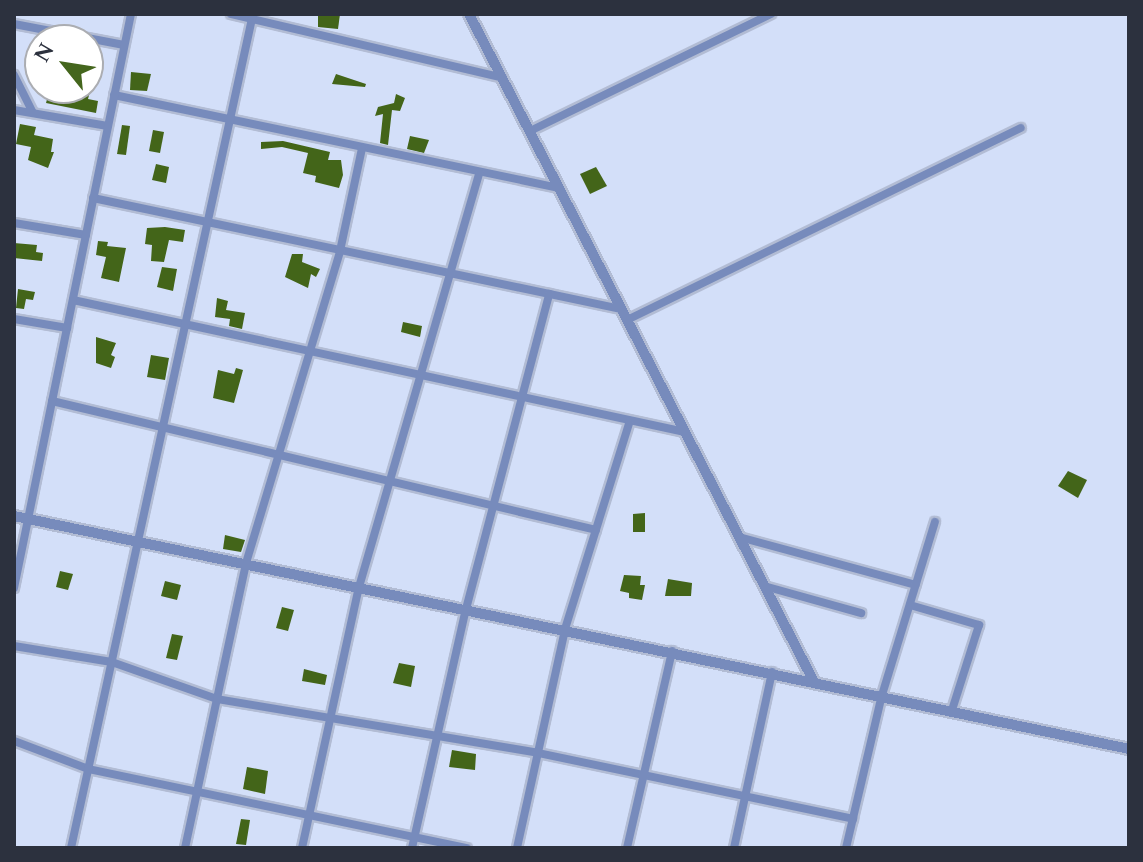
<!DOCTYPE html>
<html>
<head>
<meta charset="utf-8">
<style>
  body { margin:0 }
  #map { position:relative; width:1143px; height:862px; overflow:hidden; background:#d3dff9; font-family:Spectral,serif }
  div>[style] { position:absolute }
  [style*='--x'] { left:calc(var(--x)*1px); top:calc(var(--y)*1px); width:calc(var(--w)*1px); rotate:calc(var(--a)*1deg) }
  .building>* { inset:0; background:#436519 }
  .roads { filter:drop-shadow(2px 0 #b2bcd4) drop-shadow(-2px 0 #b2bcd4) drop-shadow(0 2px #b2bcd4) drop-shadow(0 -2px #b2bcd4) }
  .minor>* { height:8px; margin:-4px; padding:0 4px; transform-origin:4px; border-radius:4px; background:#778bbc }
  .tertiary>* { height:10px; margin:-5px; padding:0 5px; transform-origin:5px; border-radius:5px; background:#778bbc }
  span { translate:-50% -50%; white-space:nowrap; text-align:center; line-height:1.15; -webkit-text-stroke:8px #fff; paint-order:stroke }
  .frame { position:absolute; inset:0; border:16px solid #2c313e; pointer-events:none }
  .north { position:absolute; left:24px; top:24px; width:80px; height:80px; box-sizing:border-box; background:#fff; border:2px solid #abadb2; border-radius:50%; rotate:300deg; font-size:22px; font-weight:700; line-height:32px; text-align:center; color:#2c313e }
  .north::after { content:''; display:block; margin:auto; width:28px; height:36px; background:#44661d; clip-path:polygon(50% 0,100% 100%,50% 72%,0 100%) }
</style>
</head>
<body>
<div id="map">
  <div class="building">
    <div style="clip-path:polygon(318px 14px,340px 14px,338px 29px,318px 27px)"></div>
    <div style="clip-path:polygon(131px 72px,151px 74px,147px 91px,130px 90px)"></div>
    <div style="clip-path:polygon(336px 74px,366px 84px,365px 87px,332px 84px)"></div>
    <div style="clip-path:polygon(50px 88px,68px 91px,69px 88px,91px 88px,88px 99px,98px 101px,96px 113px,46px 103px)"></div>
    <div style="clip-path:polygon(396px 94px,405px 98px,400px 111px,392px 110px,388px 145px,380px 143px,383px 114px,375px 116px,378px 107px,394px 103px)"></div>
    <div style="clip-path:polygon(20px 124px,36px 127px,34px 135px,53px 139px,51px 152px,54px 152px,48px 168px,28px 160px,31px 147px,16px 144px)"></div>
    <div style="clip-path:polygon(122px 125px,130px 126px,126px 155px,117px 154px)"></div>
    <div style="clip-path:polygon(153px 130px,164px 132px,160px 153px,149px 151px)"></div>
    <div style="clip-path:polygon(410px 136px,429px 140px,424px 153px,407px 149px)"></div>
    <div style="clip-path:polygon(261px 142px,283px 141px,330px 152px,328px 160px,341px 160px,343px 175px,339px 188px,315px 182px,316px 176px,303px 173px,308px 153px,282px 147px,261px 149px)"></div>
    <div style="clip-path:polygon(156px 164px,169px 167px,166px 183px,152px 180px)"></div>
    <div style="clip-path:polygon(596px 167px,607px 186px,590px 194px,580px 174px)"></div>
    <div style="clip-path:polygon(165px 227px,185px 230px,183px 242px,169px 240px,164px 262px,151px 261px,152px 245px,145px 244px,147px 228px)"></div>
    <div style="clip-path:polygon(98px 241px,108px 242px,107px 246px,126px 248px,119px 282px,101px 278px,106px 257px,96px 255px)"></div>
    <div style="clip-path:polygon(14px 243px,37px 245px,36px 252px,43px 253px,42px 261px,14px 258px)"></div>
    <div style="clip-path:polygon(292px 254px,303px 254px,302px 262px,320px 269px,316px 277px,311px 274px,308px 288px,285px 277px)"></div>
    <div style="clip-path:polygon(162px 267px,177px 269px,173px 291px,157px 287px)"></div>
    <div style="clip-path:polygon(18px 289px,35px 292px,33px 300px,26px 299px,24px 309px,16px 308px)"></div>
    <div style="clip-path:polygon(217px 298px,228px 301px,226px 310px,245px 313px,242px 329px,229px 326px,230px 319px,215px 317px)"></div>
    <div style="clip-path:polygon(403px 322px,422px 326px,420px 337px,401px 332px)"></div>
    <div style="clip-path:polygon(96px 337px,116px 343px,111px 355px,115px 357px,111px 368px,96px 363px)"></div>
    <div style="clip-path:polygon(151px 355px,169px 358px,165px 380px,147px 377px)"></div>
    <div style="clip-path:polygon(236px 368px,243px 370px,234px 403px,213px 398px,218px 370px,234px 374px)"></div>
    <div style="clip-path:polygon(1068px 471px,1087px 480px,1078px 498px,1058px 486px)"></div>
    <div style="clip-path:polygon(645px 513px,645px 532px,633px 532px,633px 514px)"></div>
    <div style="clip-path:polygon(225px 535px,245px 540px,241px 552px,223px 549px)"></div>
    <div style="clip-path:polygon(60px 571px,73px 574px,68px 590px,56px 587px)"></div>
    <div style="clip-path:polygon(624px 575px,641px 576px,640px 585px,645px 585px,642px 600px,629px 598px,629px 593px,620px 591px)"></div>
    <div style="clip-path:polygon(668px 579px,692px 583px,691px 596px,665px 596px)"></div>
    <div style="clip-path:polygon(165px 581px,181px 585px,177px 600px,161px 596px)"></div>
    <div style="clip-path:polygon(282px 607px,294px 610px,288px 631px,276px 628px)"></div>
    <div style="clip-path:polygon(172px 634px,183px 636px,177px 660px,166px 658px)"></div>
    <div style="clip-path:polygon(399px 663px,415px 666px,411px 687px,393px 683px)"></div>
    <div style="clip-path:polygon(304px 669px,327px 675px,325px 685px,302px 681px)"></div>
    <div style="clip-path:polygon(452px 750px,476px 754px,475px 770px,449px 767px)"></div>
    <div style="clip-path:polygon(247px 767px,268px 771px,265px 794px,243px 789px)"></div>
    <div style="clip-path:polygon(241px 819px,250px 820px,246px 845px,236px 844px)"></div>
  </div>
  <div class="roads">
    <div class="minor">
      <div style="--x:231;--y:14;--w:279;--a:13.2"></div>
      <div style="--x:14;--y:24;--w:112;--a:10.8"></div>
      <div style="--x:14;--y:75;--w:42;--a:63.4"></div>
      <div style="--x:114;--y:95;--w:455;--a:11.8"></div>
      <div style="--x:14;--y:110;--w:95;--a:9.7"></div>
      <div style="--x:530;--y:131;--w:268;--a:-25.9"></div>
      <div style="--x:93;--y:198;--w:540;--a:11.87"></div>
      <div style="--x:14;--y:223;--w:73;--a:9.5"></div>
      <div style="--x:73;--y:300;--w:626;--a:12.17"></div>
      <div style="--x:14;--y:319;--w:54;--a:9.6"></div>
      <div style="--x:627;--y:320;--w:438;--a:-26"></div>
      <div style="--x:52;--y:401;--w:559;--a:13.34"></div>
      <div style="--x:739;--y:537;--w:183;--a:15.2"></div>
      <div style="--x:764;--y:586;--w:101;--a:15.6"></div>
      <div style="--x:14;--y:588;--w:586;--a:-78.48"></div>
      <div style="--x:910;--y:605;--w:72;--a:16.2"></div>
      <div style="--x:979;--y:625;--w:89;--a:107.6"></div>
      <div style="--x:14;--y:646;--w:99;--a:9.3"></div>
      <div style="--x:112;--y:662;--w:111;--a:19.4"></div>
      <div style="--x:217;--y:699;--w:326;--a:9.5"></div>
      <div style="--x:538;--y:753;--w:322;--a:11.8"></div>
      <div style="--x:14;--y:741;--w:79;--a:20.7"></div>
      <div style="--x:88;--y:769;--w:387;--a:11.8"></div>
      <div style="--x:71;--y:848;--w:854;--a:-77.69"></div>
      <div style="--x:185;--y:848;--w:291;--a:-77.9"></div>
      <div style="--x:246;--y:563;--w:326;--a:-73.2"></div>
      <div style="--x:340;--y:251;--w:105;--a:-77.9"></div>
      <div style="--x:302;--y:848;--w:267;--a:-77.7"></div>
      <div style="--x:359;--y:587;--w:431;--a:-73.8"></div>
      <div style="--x:412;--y:848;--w:245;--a:-77.3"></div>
      <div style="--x:466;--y:609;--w:326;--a:-75.2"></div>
      <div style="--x:517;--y:848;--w:224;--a:-77.6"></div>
      <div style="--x:565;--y:629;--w:216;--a:-72.7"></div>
      <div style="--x:627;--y:848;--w:202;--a:-77.1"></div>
      <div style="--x:734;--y:848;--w:180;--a:-77.8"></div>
      <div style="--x:846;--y:848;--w:157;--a:-76.8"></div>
      <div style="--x:882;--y:695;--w:181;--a:-73"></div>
    </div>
    <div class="tertiary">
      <div style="--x:469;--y:14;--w:750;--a:62.68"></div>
      <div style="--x:14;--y:516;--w:1139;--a:11.8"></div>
    </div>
  </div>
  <div class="frame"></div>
  <div class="north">N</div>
</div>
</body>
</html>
